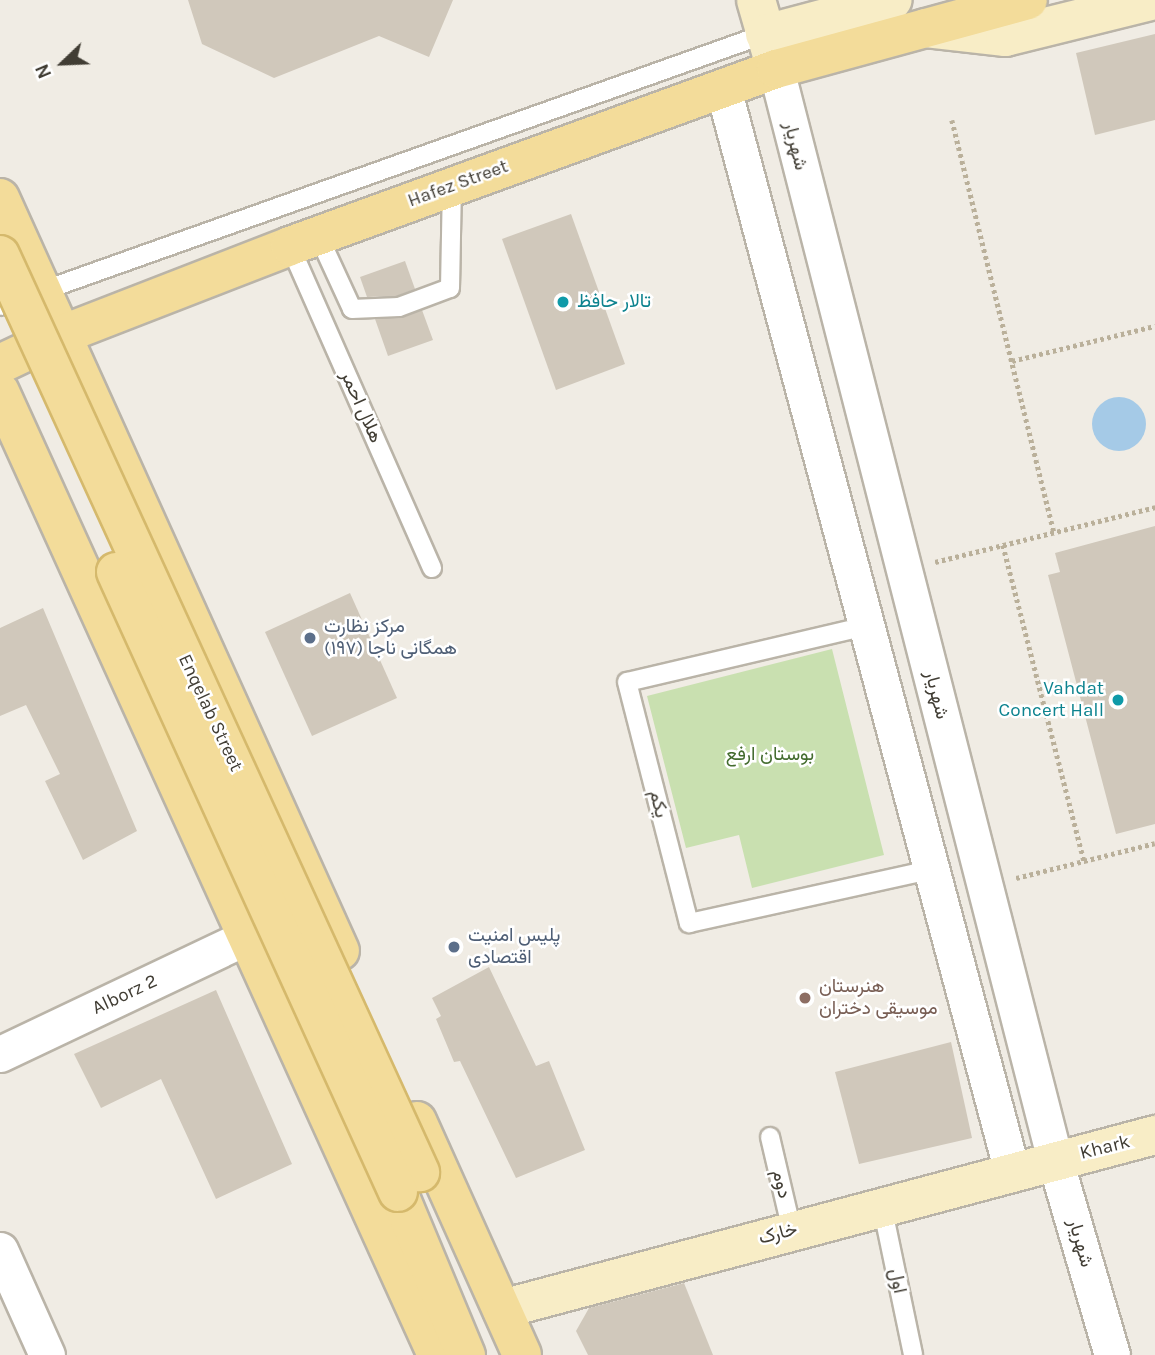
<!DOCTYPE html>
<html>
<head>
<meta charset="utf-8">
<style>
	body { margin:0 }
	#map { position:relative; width:1155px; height:1355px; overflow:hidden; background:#f0ece4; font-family:Karla,Vazirmatn,sans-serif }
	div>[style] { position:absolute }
	.green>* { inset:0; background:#c9e0b0 }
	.water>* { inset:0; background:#a5cae7 }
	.round { border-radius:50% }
	.building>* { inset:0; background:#d0c8bb }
	.path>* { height:4.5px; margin-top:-2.25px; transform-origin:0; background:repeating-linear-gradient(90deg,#bab09a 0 3.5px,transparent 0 7px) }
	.roads { filter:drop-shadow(2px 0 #bab4a8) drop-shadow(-2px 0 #bab4a8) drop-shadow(0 2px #bab4a8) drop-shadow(0 -2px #bab4a8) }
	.lane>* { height:18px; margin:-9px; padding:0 9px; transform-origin:9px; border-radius:9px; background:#fff }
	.street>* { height:35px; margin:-17.5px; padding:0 17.5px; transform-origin:17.5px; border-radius:17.5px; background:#fff }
	.secondary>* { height:38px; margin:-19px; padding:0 19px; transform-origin:19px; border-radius:19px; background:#f8edc6 }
	.primary>* { height:38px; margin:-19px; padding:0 19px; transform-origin:19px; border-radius:19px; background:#f3dc9a }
	.bridges { filter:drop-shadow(2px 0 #d5b96c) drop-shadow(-2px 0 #d5b96c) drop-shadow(0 2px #d5b96c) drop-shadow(0 -2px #d5b96c) }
	.primary-bridge>* { height:38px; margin:-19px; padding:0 19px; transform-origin:19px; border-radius:19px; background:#f3dc9a }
	.dots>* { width:19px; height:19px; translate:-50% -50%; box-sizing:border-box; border:4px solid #fff; border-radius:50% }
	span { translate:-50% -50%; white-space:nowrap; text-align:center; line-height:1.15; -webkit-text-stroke:5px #fff; paint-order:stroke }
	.street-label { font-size:19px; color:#413d34 }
	.culture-label { font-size:19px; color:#0d838f }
	.left { translate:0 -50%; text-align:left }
	.right { translate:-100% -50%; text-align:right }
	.service-label { font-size:19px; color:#4e5e75 }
	.park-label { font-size:19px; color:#446c2f }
	.education-label { font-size:19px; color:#785e54 }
	.north { position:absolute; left:28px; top:28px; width:70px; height:70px; -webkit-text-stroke:5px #fff; paint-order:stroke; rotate:247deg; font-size:19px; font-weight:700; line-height:28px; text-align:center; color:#413d34 }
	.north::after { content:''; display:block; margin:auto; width:24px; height:32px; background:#413d34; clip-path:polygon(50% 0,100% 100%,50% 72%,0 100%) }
</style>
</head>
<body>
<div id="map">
	<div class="green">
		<i style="clip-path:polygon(832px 649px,884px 855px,752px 888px,739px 835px,686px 848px,647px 696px)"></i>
	</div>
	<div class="water">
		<i class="round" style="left:1092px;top:397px;width:54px;height:54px"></i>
	</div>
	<div class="building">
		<i style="clip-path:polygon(188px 0,453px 0,429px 57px,379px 36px,274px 78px,202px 44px)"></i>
		<i style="clip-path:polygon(1155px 34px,1155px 120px,1095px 135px,1076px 53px)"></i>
		<i style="clip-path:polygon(571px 214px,625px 364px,556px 390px,502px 239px)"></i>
		<i style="clip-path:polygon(405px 261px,415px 289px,397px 296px,367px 297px,360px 277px)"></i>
		<i style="clip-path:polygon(422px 310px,433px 340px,388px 356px,375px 319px,400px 318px)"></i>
		<i style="clip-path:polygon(1155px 526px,1155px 824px,1116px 834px,1048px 575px,1060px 572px,1055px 553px)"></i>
		<i style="clip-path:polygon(350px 593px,397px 698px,312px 736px,265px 632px)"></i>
		<i style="clip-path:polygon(43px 608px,137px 831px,83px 860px,45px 781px,60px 774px,26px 705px,0 716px,0 628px)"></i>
		<i style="clip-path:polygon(489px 967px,536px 1066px,549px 1061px,585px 1150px,516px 1178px,460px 1061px,454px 1062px,436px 1019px,441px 1016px,432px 998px)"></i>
		<i style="clip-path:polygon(216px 990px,292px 1164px,216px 1199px,161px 1079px,101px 1108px,74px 1054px)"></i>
		<i style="clip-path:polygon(951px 1042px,972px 1138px,859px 1164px,835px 1072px)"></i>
		<i style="clip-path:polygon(684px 1283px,713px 1355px,588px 1355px,576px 1331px,589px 1308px)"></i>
	</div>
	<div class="path">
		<i style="left:952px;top:120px;width:425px;rotate:76.1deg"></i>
		<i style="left:1012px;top:361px;width:147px;rotate:-13.8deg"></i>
		<i style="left:1003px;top:545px;width:326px;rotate:75.6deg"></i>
		<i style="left:935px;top:562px;width:227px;rotate:-14deg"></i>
		<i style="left:1016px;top:878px;width:143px;rotate:-14.1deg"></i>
	</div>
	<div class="roads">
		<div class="lane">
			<i style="left:318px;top:235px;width:81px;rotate:65.3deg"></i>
			<i style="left:352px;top:309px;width:47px;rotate:-2.4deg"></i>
			<i style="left:399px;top:307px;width:54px;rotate:-20.4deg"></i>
			<i style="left:450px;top:288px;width:101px;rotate:-88.9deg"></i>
			<i style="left:290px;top:246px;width:352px;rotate:66.2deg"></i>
			<i style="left:0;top:306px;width:812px;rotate:-19.57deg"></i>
			<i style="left:866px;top:626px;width:245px;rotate:166.8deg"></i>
			<i style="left:627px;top:682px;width:249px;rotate:75.6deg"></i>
			<i style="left:689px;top:923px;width:248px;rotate:-12.4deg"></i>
			<i style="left:770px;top:1137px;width:97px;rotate:76.8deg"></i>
			<i style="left:882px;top:1206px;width:152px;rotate:78.2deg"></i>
		</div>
		<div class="street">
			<i style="left:776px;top:69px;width:1126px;rotate:75.66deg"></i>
			<i style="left:1055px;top:1160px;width:203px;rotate:73.7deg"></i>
			<i style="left:723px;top:88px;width:1122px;rotate:75.07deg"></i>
			<i style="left:0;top:1054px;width:276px;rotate:-25.4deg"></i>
			<i style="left:0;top:1250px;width:115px;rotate:65.9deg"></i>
		</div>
		<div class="secondary">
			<i style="left:756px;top:0;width:61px;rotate:73.9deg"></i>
			<i style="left:926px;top:28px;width:80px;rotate:6.5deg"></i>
			<i style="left:1005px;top:37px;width:154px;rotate:-13.9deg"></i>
			<i style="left:765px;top:34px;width:132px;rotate:-14.9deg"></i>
			<i style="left:502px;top:1309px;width:676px;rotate:-14.92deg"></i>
		</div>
		<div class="primary">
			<i style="left:0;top:198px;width:826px;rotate:65.7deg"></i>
			<i style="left:0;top:364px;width:68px;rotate:-25.4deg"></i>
			<i style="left:61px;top:335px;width:246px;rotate:-21.2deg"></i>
			<i style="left:290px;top:246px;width:517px;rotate:-20.01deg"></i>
			<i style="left:776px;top:69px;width:261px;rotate:-15.3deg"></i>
			<i style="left:0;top:392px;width:1058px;rotate:65.59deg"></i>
			<i style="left:417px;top:1121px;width:256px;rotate:65.8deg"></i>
			<i style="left:398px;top:1192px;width:177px;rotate:67.4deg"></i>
		</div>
	</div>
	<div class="bridges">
		<div class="primary-bridge">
			<i style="left:0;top:255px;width:1009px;rotate:65.39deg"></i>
			<i style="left:116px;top:572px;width:681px;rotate:65.54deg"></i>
		</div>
	</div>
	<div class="dots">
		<i style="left:563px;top:302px;background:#0f9aa8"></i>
		<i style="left:310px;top:638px;background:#5c6f8a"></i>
		<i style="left:1118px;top:700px;background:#0f9aa8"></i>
		<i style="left:454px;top:947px;background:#5c6f8a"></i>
		<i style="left:805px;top:998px;background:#8d6e63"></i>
	</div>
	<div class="street-label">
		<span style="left:795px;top:146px;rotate:76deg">شهریار</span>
		<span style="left:458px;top:184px;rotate:-20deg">Hafez Street</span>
		<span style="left:361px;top:407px;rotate:66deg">هلال احمر</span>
		<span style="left:936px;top:695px;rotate:76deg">شهریار</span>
		<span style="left:210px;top:713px;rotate:65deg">Enqelab Street</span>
		<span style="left:658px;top:804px;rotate:76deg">یکم</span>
		<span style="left:125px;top:995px;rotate:-25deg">Alborz 2</span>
		<span style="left:1105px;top:1148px;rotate:-14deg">Khark</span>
		<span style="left:781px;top:1184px;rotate:76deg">دوم</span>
		<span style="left:778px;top:1234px;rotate:-15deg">خارک</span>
		<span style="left:1080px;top:1243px;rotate:74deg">شهریار</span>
		<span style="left:897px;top:1281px;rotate:78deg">اول</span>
	</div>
	<div class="culture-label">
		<span class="left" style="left:577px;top:302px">تالار حافظ</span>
		<span class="right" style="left:1104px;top:700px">Vahdat<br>Concert Hall</span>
	</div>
	<div class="service-label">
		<span class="left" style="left:324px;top:638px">مرکز نظارت<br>همگانی ناجا (۱۹۷)</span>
		<span class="left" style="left:468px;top:947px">پلیس امنیت<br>اقتصادی</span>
	</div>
	<div class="park-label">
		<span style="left:770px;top:755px">بوستان ارفع</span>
	</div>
	<div class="education-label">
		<span class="left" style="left:819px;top:998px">هنرستان<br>موسیقی دختران</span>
	</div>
	<div class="north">N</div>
</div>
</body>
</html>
